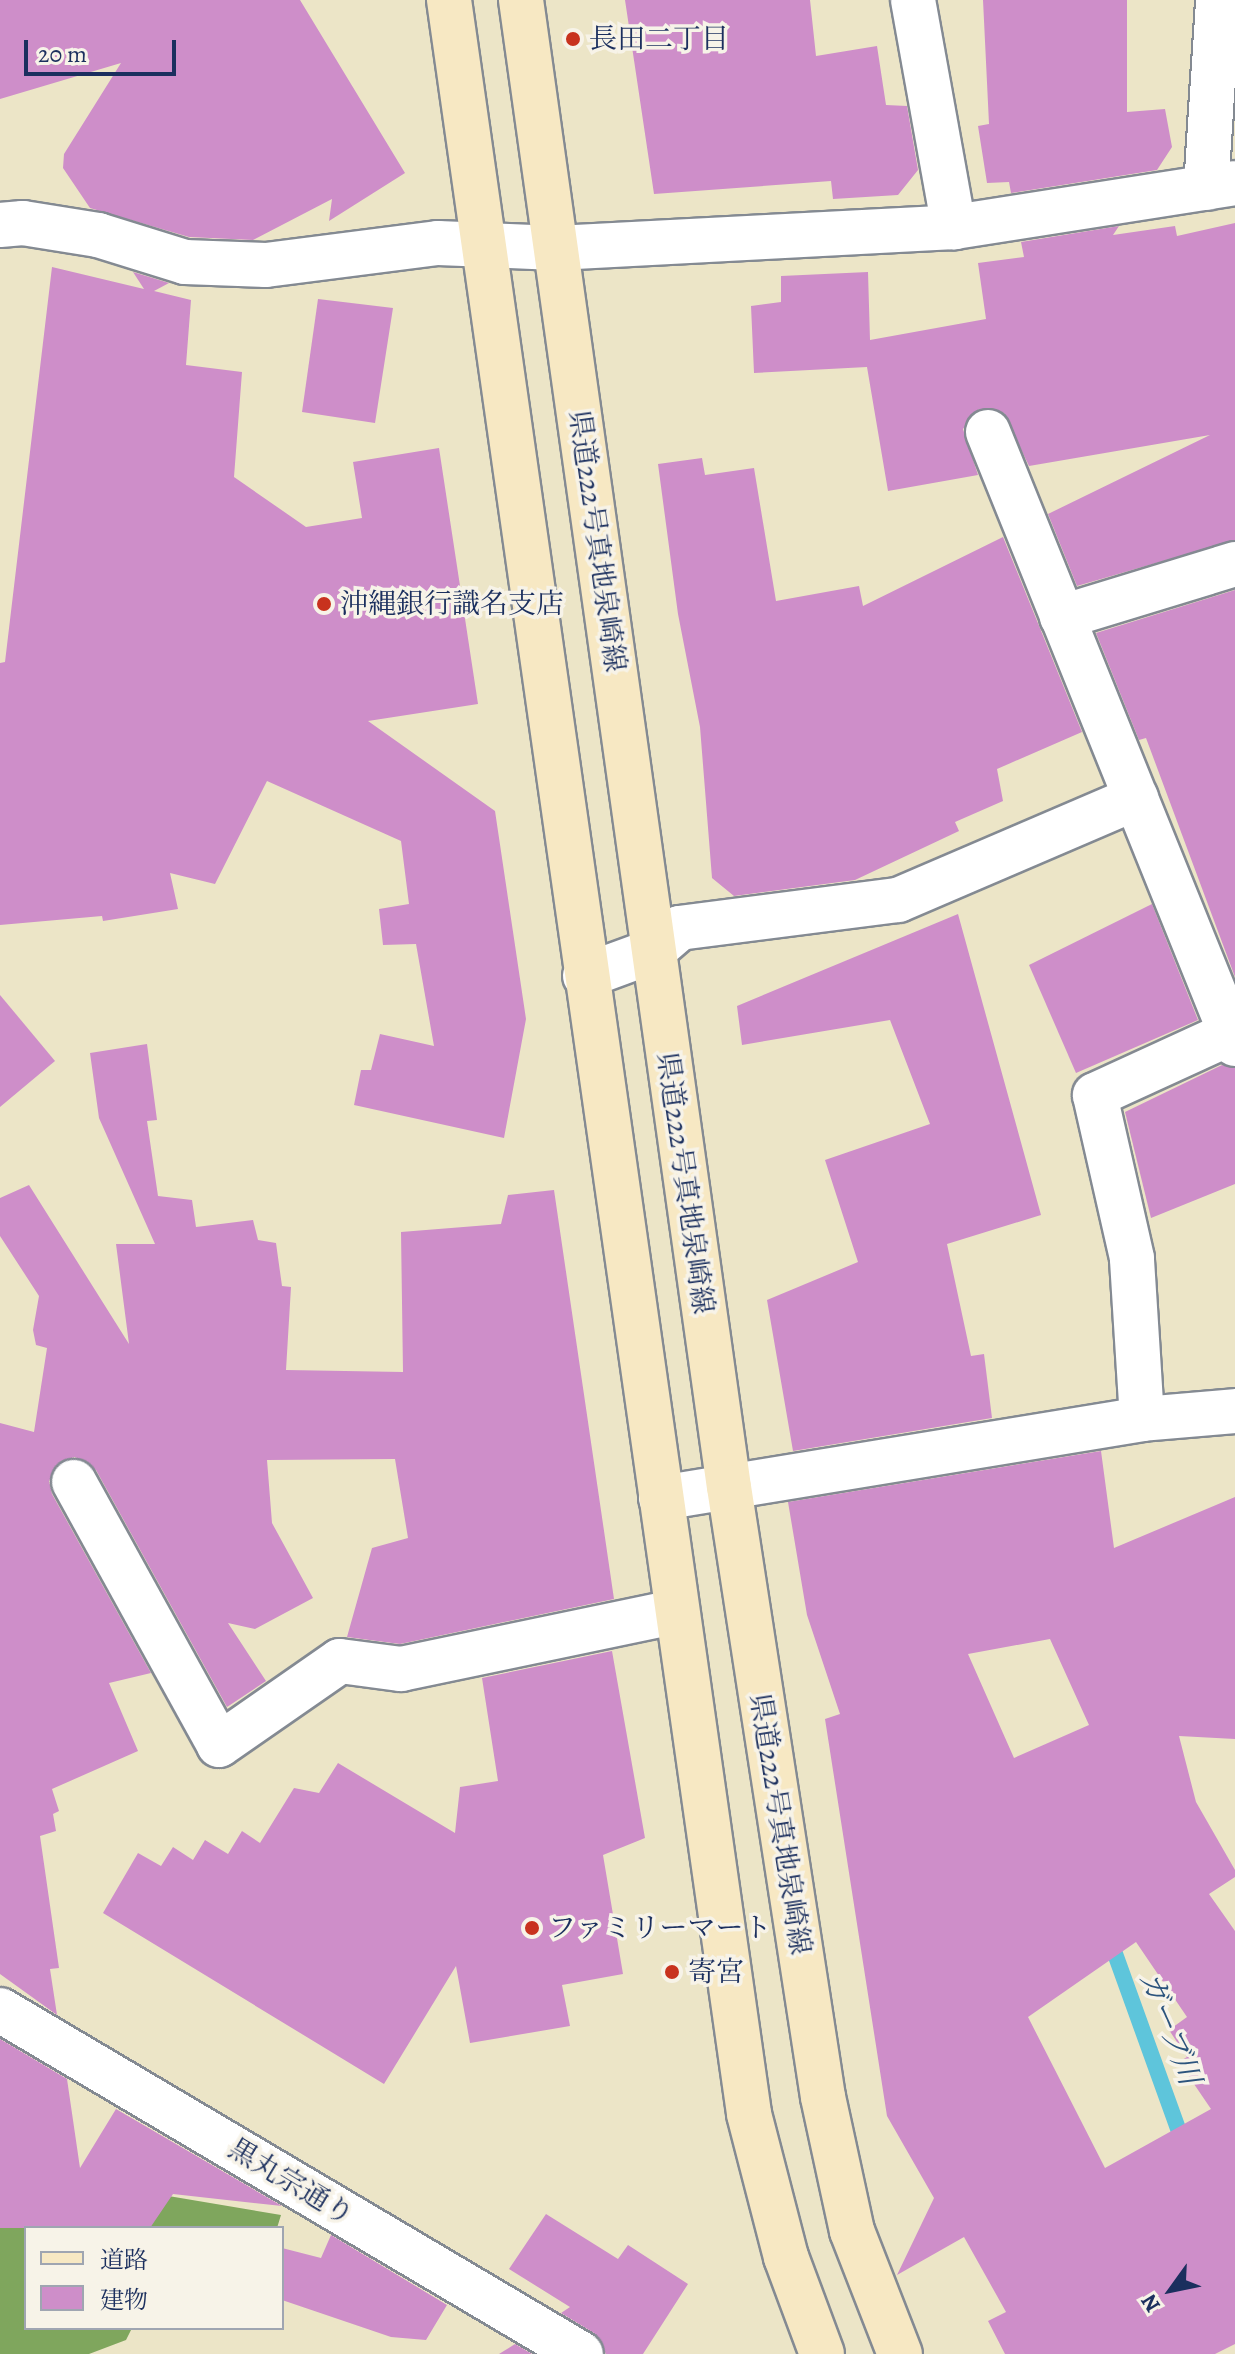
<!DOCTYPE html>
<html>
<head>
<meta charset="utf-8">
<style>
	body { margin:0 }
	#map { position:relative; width:1235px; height:2354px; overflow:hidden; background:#ece5c7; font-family:Alegreya,"Noto Serif JP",serif }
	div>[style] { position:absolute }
	.forest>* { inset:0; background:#7fa65d }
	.stream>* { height:16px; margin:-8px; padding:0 8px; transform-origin:8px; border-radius:8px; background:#5ec5db }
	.building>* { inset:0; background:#ce8ec9 }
	.roads { filter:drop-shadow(2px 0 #848a92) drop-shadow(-2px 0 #848a92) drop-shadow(0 2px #848a92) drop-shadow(0 -2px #848a92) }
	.minor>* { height:44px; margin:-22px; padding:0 22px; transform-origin:22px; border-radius:22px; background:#fff }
	.tertiary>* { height:44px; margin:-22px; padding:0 22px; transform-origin:22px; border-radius:22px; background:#fff }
	.secondary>* { height:44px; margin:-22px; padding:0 22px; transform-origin:22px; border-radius:22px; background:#f7e8c3 }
	.dots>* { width:22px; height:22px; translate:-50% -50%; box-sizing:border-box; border:4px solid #f7f3e8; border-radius:50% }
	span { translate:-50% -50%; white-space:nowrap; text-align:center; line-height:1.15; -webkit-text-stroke:7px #f7f3e8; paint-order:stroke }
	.poi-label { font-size:28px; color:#1b2f5e }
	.left { translate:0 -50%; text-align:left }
	.street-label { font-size:28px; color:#1b2f5e }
	.water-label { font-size:30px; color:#2c547d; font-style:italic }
	.legend { position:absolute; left:24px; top:2226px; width:260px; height:104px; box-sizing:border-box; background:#f7f3e8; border:2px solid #9fa5b1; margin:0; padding:10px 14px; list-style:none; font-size:24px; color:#1b2f5e }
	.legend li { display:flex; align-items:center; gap:16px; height:40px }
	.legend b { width:40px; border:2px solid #9fa5b1 }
	.north { position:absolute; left:1131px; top:2250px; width:80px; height:80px; -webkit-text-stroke:6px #f7f3e8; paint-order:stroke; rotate:237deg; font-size:22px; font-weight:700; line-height:32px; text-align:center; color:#1b2f5e }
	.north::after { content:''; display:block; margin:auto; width:28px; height:36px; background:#1b2f5e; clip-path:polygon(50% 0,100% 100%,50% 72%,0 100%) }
	.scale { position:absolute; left:24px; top:40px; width:152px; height:36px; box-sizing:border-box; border:4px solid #1b2f5e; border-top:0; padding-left:10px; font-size:24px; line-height:28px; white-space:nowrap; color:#1b2f5e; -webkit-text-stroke:6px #f7f3e8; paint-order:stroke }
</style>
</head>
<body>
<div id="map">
	<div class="forest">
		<i style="clip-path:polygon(115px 2187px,281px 2215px,277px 2228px,26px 2228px,26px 2328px,132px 2328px,126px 2340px,89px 2354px,0 2354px,0 2213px)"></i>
	</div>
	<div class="stream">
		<i style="left:1109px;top:1937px;width:224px;rotate:70.2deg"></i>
	</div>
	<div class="building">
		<i style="clip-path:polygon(0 0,300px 0,405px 173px,329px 221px,332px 199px,253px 240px,189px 237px,90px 208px,63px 168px,64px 154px,121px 63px,0 99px)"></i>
		<i style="clip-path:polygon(625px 0,810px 0,816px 56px,877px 46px,886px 105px,907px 106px,918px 170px,898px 195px,833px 199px,831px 181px,654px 194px)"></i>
		<i style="clip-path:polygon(983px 0,1127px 0,1127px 112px,1165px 109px,1172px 147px,1157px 170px,1011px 193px,1009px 182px,987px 183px,978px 126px,989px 124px)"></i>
		<i style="clip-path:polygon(1235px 223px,1235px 540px,1077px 586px,1048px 514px,1210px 435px,1029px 466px,1004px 413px,979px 409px,963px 429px,978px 475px,888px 491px,867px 367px,754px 373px,751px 306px,781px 302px,781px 276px,868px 272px,870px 340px,986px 319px,978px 263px,1024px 257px,1021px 242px,1119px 226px,1113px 235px,1175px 226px,1177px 236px)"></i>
		<i style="clip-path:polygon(52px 267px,144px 289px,133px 272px,169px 283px,154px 291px,191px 300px,186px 365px,242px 372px,234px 477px,306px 527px,362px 518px,353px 462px,439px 448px,478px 704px,368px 721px,495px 811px,526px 1019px,504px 1138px,354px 1105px,361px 1070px,371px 1070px,380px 1034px,434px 1046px,416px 944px,383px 945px,379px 909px,409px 904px,401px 841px,267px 781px,215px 884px,170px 873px,178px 909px,103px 921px,102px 916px,0 925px,0 663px,5px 662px)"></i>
		<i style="clip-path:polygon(318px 299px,393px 308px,375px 423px,302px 412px)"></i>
		<i style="clip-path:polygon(702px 458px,705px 475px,754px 468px,776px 601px,859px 586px,863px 606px,1003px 537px,1082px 732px,997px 769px,1003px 801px,955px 822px,959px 831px,855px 880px,734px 896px,712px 878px,700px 727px,678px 614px,658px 464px)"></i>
		<i style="clip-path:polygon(1235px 590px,1235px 977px,1146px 738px,1139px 740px,1096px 633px)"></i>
		<i style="clip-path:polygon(1152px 904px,1198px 1020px,1076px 1073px,1029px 965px)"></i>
		<i style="clip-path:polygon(958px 914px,1041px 1215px,947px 1244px,971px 1356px,984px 1354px,992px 1418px,793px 1451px,767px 1300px,858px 1262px,825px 1160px,930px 1124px,890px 1020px,742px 1045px,737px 1006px)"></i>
		<i style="clip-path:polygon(0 995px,55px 1061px,0 1107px)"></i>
		<i style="clip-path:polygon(147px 1044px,157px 1120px,147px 1121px,158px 1196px,192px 1200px,196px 1227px,253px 1220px,258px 1240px,276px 1243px,282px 1286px,291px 1287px,286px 1370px,403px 1372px,401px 1232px,501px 1224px,508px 1195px,554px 1190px,614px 1599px,400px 1644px,347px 1637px,372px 1548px,408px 1538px,395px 1459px,267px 1460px,272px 1523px,313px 1598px,255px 1629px,228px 1623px,266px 1681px,227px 1707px,96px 1470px,75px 1457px,61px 1461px,49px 1481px,52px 1494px,151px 1673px,109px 1683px,138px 1751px,52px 1789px,59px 1811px,53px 1814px,56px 1831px,40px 1836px,59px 1968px,50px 1969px,57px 2015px,0 1974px,0 1423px,34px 1432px,47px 1348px,36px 1345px,33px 1330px,39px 1296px,0 1236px,0 1198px,29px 1185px,129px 1344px,116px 1244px,155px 1244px,99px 1118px,90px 1053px)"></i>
		<i style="clip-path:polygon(1222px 1065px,1235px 1068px,1235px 1184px,1151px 1218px,1125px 1112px)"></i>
		<i style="clip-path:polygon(evenodd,1101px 1451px,1114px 1548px,1235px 1497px,1235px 1739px,1179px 1736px,1196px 1802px,1235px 1870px,1235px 1877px,1209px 1894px,1235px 1931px,1235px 2344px,1215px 2354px,1005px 2354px,988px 2321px,1006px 2312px,964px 2237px,897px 2275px,934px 2198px,887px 2116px,825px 1719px,840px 1714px,807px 1615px,788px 1502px,1101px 1451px,1050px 1639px,1089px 1725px,1014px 1758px,968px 1654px,1050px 1639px,1101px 1451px,1136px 1942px,1187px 2017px,1169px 2030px,1187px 2057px,1179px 2062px,1211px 2109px,1105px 2168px,1028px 2017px,1136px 1942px)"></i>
		<i style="clip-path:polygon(612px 1651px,645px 1838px,603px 1855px,623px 1974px,562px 1985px,570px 2026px,470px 2043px,456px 1966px,384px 2084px,103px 1913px,138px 1853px,161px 1866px,173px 1847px,193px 1860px,205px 1840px,228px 1854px,242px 1831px,260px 1843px,294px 1788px,319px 1793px,338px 1763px,455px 1833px,460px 1787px,498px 1781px,482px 1678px)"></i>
		<i style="clip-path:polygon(0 2039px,67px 2079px,80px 2168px,116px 2109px,282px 2206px,173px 2194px,150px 2228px,0 2228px)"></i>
		<i style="clip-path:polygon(546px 2214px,618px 2259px,628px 2245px,688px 2284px,643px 2354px,606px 2354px,594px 2333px,561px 2313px,570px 2307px,509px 2269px)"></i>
		<i style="clip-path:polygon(331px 2235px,447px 2305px,426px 2340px,391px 2337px,282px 2300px,282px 2248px,321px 2258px)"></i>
		<i style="clip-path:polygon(515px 2344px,532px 2354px,499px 2354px)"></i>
	</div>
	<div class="roads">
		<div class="minor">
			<i style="left:913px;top:0;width:231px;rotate:79.8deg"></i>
			<i style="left:1206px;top:188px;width:188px;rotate:-86.3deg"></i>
			<i style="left:0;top:225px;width:23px;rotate:-5deg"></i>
			<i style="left:23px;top:223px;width:76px;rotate:9.1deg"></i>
			<i style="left:98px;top:235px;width:91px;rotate:17.2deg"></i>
			<i style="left:185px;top:262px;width:81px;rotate:2.1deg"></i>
			<i style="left:266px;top:265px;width:173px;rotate:-7.3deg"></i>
			<i style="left:438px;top:243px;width:118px;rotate:2.4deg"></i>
			<i style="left:556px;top:248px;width:399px;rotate:-3deg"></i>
			<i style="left:954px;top:227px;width:284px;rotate:-8.9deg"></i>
			<i style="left:988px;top:432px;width:660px;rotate:68.02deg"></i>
			<i style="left:1062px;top:617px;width:181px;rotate:-17deg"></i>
			<i style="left:585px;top:976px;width:72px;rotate:-20.2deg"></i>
			<i style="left:653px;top:951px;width:35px;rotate:-41deg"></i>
			<i style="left:679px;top:928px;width:221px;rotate:-7.3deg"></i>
			<i style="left:898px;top:900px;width:259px;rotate:-23.2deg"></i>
			<i style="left:1142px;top:1419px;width:161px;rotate:-93.6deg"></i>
			<i style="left:1132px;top:1258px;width:167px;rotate:-102.8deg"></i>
			<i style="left:1095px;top:1095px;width:154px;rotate:-24.6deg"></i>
			<i style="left:74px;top:1482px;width:300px;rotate:61.1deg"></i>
			<i style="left:219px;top:1745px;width:147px;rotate:-34.8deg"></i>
			<i style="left:340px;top:1661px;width:62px;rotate:7.5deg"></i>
			<i style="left:401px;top:1669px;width:279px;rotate:-11.8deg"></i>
			<i style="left:661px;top:1498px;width:487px;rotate:-9.3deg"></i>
			<i style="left:1142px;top:1419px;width:93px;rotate:-4.9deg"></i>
		</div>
		<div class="tertiary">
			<i style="left:0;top:2010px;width:675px;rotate:30.63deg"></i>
		</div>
		<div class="secondary">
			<i style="left:449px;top:0;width:2135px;rotate:81.92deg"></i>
			<i style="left:749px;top:2114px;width:148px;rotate:75.5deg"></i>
			<i style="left:786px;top:2257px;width:103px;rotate:69.6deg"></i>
			<i style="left:521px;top:0;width:1501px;rotate:82.04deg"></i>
			<i style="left:729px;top:1487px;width:617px;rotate:81.24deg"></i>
			<i style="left:823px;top:2097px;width:137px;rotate:77.8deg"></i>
			<i style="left:852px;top:2231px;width:132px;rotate:68.7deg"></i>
		</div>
	</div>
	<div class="dots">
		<i style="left:573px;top:39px;background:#c8321e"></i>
		<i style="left:324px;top:604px;background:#c8321e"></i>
		<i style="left:532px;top:1928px;background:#c8321e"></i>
		<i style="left:672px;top:1972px;background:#c8321e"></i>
	</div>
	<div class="poi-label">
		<span class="left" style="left:589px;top:39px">長田二丁目</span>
		<span class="left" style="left:340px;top:604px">沖縄銀行識名支店</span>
		<span class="left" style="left:548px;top:1928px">ファミリーマート</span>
		<span class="left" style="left:688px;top:1972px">寄宮</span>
	</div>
	<div class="street-label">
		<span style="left:597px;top:541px;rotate:82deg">県道222号真地泉崎線</span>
		<span style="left:685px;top:1183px;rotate:82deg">県道222号真地泉崎線</span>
		<span style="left:780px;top:1824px;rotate:81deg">県道222号真地泉崎線</span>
		<span style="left:291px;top:2182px;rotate:31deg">黒丸宗通り</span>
	</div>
	<div class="water-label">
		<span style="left:1170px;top:2028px;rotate:69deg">ガーブ川</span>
	</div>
	<ul class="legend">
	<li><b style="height:10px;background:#f7e8c3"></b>道路</li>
	<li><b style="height:22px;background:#ce8ec9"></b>建物</li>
	</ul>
	<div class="north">N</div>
	<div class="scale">20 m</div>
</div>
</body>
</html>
